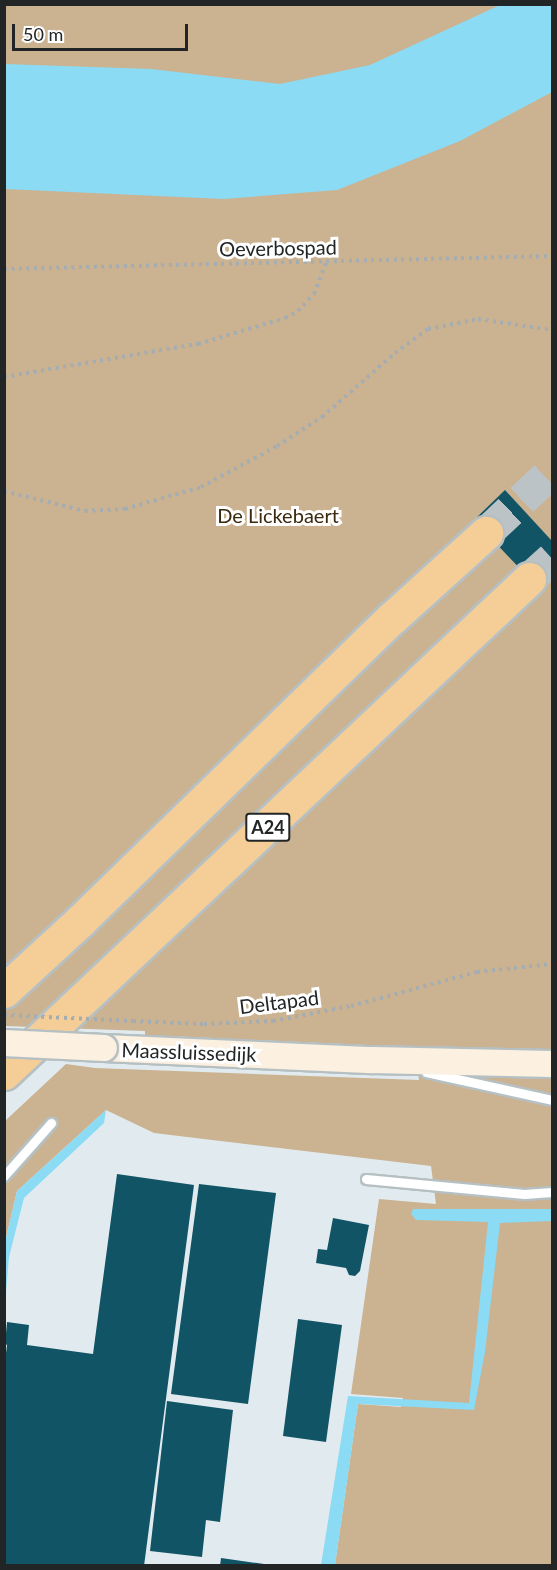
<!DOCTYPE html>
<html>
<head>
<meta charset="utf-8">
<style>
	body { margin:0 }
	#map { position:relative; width:557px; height:1570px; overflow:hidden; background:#e1ebef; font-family:Lato,sans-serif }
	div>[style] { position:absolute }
	.green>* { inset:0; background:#cbb290 }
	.water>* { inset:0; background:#8bdbf5 }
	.building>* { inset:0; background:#115465 }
	.highway-tunnel>* { height:33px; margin-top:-16.5px; transform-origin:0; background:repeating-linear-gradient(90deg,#bbc3c7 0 33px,transparent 0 49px) }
	.path>* { height:4px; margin-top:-2px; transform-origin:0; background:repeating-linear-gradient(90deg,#a5adb0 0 3px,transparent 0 7.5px) }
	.roads { filter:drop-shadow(2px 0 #b6c0c3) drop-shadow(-2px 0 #b6c0c3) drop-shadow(0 2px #b6c0c3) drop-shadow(0 -2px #b6c0c3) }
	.lane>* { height:9px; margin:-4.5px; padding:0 4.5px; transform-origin:4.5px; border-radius:4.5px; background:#fff }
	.secondary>* { height:26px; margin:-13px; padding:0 13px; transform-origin:13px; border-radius:13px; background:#fcf0e0 }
	.highway>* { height:33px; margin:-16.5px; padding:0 16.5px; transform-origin:16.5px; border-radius:16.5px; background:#f5cd97 }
	.path-bridge>* { height:4px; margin-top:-2px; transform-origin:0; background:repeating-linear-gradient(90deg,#a5adb0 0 3px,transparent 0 7.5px) }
	.bridges { filter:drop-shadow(2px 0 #b6c0c3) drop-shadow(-2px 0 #b6c0c3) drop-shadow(0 2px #b6c0c3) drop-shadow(0 -2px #b6c0c3) }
	.secondary-bridge>* { height:26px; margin:-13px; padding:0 13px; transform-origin:13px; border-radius:13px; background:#fcf0e0 }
	span { translate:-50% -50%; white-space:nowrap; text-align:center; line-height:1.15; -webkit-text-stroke:6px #fff; paint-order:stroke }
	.shield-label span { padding:2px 4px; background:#fff; border:2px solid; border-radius:4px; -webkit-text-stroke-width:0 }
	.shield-label { font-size:18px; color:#212526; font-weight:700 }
	.street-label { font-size:20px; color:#212526 }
	.park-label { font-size:20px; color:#3a290f }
	.frame { position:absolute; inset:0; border:6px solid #212526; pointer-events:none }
	.scale { position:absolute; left:12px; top:24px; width:176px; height:27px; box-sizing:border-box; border:3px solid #212526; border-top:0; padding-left:8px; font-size:18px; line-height:21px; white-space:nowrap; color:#212526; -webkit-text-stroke:4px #fff; paint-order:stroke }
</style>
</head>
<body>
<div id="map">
	<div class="green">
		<i style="clip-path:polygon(4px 5px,552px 5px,552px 1565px,335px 1565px,358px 1404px,401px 1407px,403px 1398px,351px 1394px,379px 1199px,436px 1204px,431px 1166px,154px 1133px,106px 1110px,17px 1191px,5px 1242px,5px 1121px,66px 1064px,95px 1068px,419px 1080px,415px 1047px,145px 1036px,145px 1031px,5px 1026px)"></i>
	</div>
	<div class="water">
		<i style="clip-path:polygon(500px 5px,552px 5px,552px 92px,460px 141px,337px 190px,223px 199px,5px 189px,5px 64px,151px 69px,280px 84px,370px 65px)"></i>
		<i style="clip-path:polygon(106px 1110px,104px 1123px,24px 1198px,9px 1257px,5px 1303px,5px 1242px,17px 1191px)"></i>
		<i style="clip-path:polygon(413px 1209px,552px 1209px,552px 1221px,500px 1223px,485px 1352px,474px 1410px,358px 1404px,335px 1565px,321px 1565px,348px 1396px,469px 1403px,488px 1222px,416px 1220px,411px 1214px)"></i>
	</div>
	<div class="building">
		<i style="clip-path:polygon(505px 490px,552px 541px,552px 580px,541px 591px,474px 520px)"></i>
		<i style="clip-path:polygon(117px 1174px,194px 1185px,144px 1566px,4px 1566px,4px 1369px,7px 1345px,5px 1344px,7px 1322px,29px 1325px,27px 1345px,93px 1354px)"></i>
		<i style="clip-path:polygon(199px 1184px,276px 1193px,248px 1404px,171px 1394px)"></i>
		<i style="clip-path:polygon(333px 1218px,369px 1225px,360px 1271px,355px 1276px,349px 1275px,346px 1268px,316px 1263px,318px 1249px,327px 1250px)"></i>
		<i style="clip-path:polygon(298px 1319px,342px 1325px,326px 1442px,283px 1436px)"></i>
		<i style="clip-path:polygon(167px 1401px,233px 1410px,220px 1522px,206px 1520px,202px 1557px,150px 1551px)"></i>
		<i style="clip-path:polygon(221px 1558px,264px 1564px,264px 1566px,220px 1566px)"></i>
	</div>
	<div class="highway-tunnel">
		<i style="left:486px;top:533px;width:91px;rotate:-43.2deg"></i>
		<i style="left:529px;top:579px;width:31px;rotate:-42deg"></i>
	</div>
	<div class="path">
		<i style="left:4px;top:269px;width:548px;rotate:-1.36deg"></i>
		<i style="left:4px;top:377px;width:197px;rotate:-9.7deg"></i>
		<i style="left:198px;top:344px;width:91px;rotate:-16.6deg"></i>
		<i style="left:285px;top:318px;width:15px;rotate:-28deg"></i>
		<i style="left:298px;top:311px;width:23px;rotate:-47deg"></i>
		<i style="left:314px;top:294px;width:34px;rotate:-69deg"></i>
		<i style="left:4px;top:491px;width:83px;rotate:13.9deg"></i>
		<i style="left:85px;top:511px;width:40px;rotate:-2.9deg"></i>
		<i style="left:125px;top:509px;width:79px;rotate:-16.1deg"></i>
		<i style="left:201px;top:487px;width:86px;rotate:-28.3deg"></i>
		<i style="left:277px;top:446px;width:54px;rotate:-32.8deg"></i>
		<i style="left:322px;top:417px;width:97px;rotate:-41.2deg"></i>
		<i style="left:395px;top:353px;width:41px;rotate:-36deg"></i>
		<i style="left:428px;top:329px;width:51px;rotate:-11.3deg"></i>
		<i style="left:478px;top:319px;width:75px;rotate:8.5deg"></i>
		<i style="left:133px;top:1021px;width:71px;rotate:2.4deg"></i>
		<i style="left:204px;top:1024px;width:69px;rotate:-2.5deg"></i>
		<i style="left:273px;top:1021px;width:79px;rotate:-10.9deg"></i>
		<i style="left:351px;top:1006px;width:131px;rotate:-15.1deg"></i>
		<i style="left:477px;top:972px;width:75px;rotate:-6.1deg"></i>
	</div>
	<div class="roads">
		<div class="lane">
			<i style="left:426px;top:1072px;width:129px;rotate:12.5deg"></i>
			<i style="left:4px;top:1176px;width:71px;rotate:-48.4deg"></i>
			<i style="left:366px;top:1179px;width:159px;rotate:5.4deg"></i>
			<i style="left:524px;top:1194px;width:28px;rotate:-4deg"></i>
		</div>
		<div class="secondary">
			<i style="left:104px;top:1048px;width:269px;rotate:2.6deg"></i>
			<i style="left:373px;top:1060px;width:179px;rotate:1.3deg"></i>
		</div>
		<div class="highway">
			<i style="left:4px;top:991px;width:103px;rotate:-42.6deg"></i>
			<i style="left:80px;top:921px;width:435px;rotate:-44.2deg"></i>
			<i style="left:392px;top:618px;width:127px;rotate:-42.1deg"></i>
			<i style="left:4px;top:1073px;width:721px;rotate:-43.26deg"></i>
		</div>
	</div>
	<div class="path-bridge">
		<i style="left:4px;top:1015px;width:129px;rotate:2.7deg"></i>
	</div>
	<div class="bridges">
		<div class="secondary-bridge">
			<i style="left:4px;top:1043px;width:100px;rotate:2.9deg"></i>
		</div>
	</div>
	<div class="shield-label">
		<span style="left:268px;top:827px">A24</span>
	</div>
	<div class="street-label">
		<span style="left:278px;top:248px;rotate:-1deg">Oeverbospad</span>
		<span style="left:279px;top:1002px;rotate:-7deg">Deltapad</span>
		<span style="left:189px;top:1052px;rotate:2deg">Maassluissedijk</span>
	</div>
	<div class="park-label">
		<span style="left:278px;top:515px">De Lickebaert</span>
	</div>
	<div class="frame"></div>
	<div class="scale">50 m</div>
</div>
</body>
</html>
